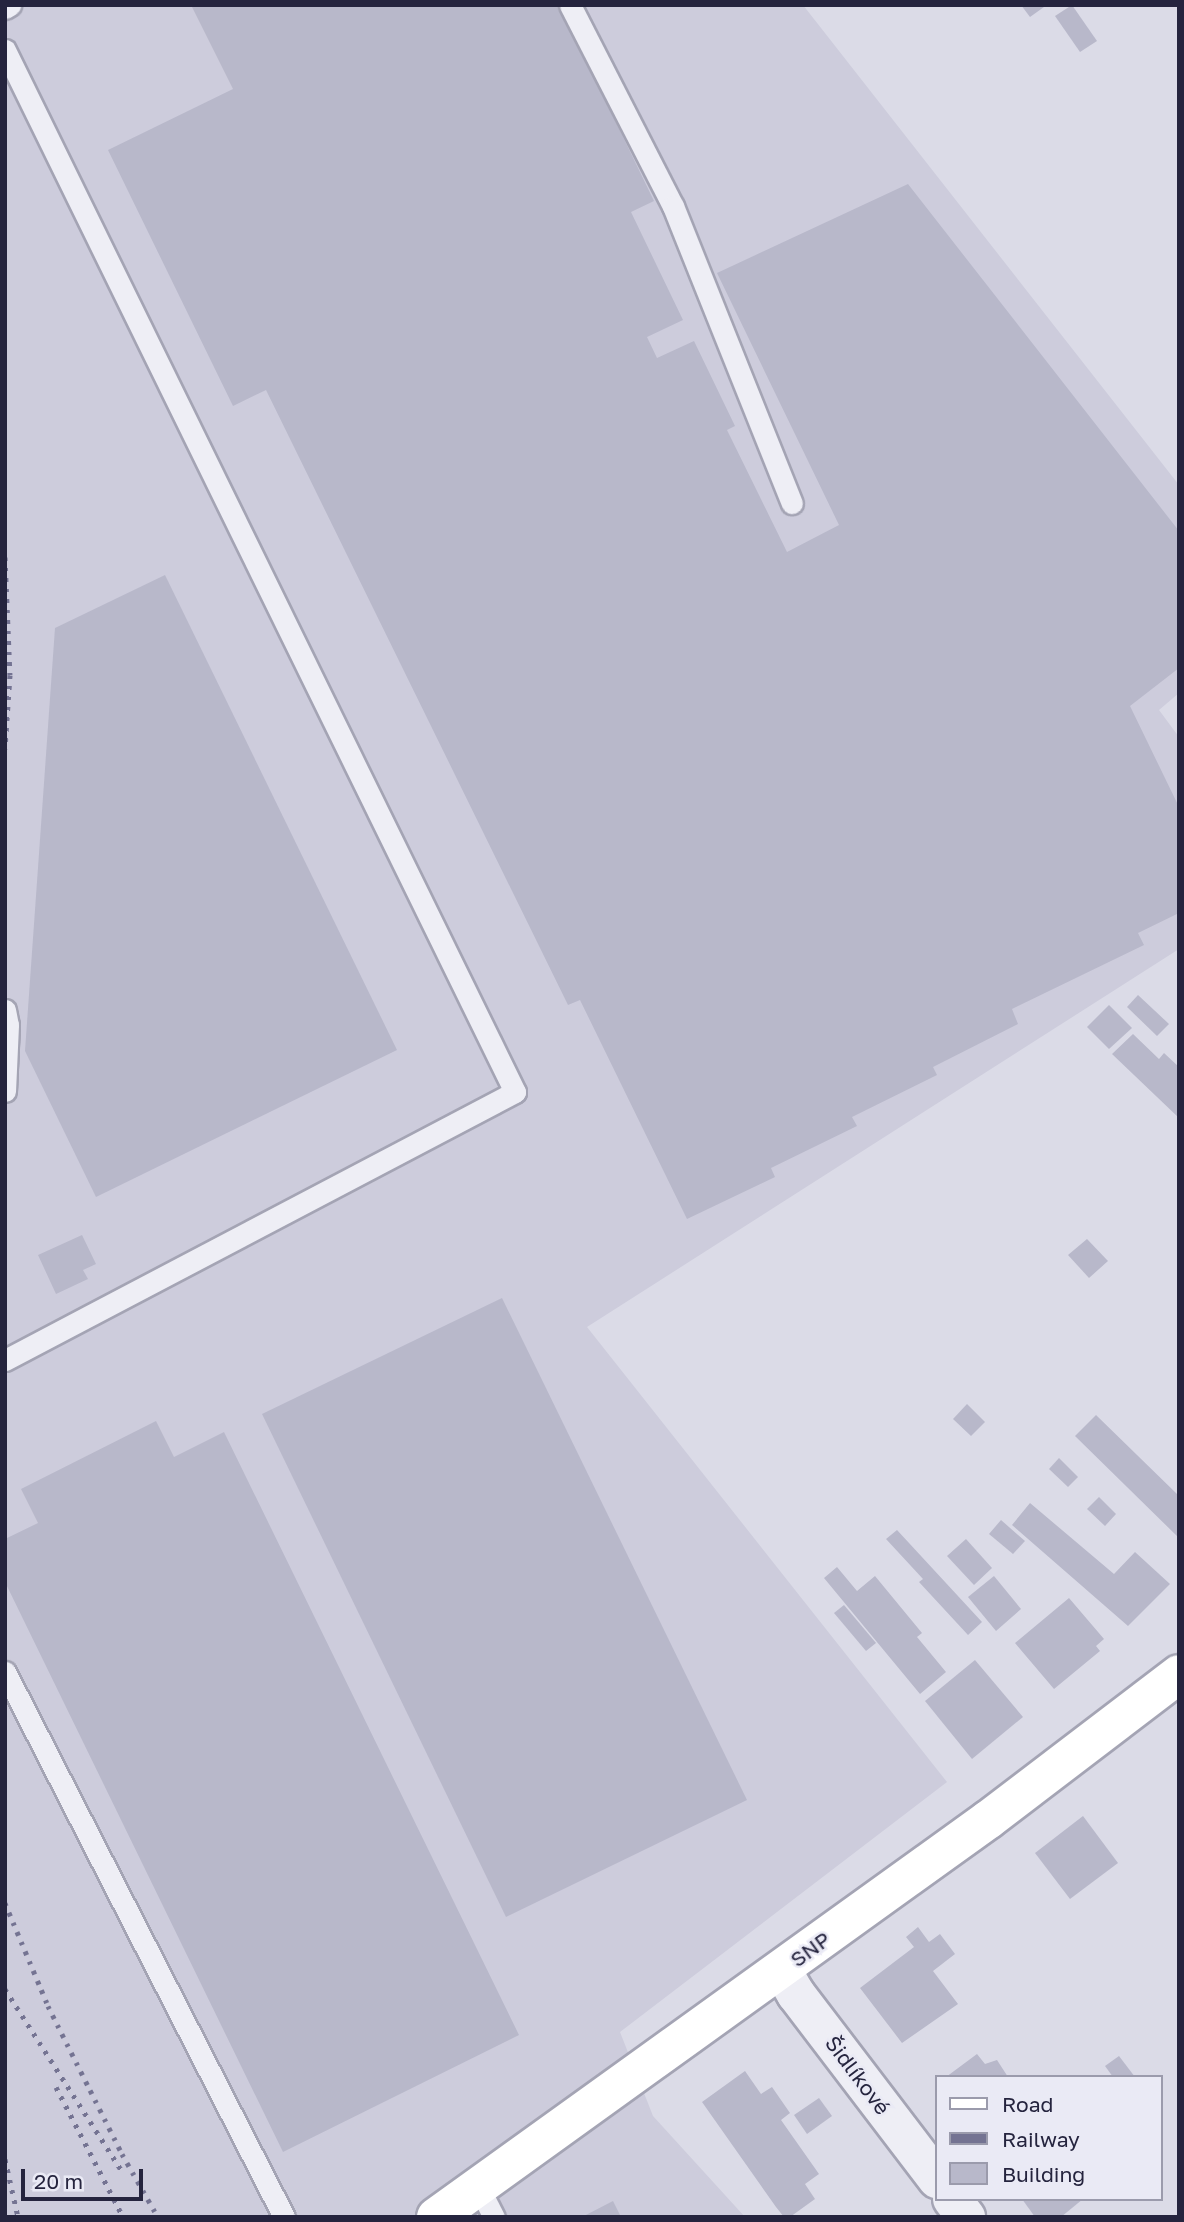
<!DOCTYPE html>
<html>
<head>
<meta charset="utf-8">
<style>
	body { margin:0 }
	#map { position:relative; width:1184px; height:2222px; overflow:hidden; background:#dbdbe7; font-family:"Golos Text",sans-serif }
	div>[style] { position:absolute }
	.built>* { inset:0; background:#cdccdc }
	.building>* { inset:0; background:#b8b8ca }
	.roads { filter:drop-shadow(2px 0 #a4a4b4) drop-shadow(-2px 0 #a4a4b4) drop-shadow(0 2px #a4a4b4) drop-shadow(0 -2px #a4a4b4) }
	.lane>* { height:21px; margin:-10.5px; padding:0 10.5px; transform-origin:10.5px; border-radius:10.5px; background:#eeeef5 }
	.street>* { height:38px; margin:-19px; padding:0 19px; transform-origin:19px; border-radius:19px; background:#eeeef5 }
	.secondary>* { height:38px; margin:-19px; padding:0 19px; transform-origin:19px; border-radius:19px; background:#fff }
	.rail>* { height:5px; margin-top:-2.5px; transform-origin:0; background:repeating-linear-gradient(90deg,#747392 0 3.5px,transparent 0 10.5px) }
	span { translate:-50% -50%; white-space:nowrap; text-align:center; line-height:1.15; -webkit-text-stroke:5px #eaeaf5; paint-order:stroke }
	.street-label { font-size:21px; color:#25243e }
	.frame { position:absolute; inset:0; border:7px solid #25243e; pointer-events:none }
	.legend { position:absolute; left:935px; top:2075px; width:228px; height:126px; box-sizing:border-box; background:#eaeaf5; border:2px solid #9b9bac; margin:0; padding:9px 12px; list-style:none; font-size:21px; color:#25243e }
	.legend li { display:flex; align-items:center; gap:14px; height:35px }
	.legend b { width:35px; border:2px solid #9b9bac }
	.scale { position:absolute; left:21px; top:2169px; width:122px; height:32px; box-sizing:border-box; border:4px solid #25243e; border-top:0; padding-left:9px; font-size:21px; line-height:24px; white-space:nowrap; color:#25243e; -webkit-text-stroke:5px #eaeaf5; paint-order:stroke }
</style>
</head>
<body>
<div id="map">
	<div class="built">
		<i style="clip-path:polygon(5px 5px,803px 5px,1179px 485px,1179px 693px,1159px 710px,1179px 737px,1179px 949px,587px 1327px,947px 1782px,620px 2032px,653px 2116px,745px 2217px,5px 2217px)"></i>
	</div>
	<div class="building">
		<i style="clip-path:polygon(191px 5px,559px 5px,654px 201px,631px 212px,683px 320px,647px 337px,657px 358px,694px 341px,735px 426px,727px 430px,787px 552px,839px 525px,717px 273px,908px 184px,1179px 531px,1179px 668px,1130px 706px,1179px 807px,1179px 913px,1138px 933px,1144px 945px,1012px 1009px,1018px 1024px,933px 1067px,937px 1075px,852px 1117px,857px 1126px,771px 1168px,775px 1177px,687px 1219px,580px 1000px,568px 1005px,266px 390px,233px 406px,108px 150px,233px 89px)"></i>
		<i style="clip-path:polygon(1021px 5px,1042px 5px,1044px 7px,1030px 17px)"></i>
		<i style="clip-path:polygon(1072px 5px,1097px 41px,1080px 52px,1055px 16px)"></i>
		<i style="clip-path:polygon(165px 575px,397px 1050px,96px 1197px,25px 1051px,55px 628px)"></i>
		<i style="clip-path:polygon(1138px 995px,1169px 1024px,1157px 1036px,1127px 1007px)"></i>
		<i style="clip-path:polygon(1109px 1005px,1132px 1028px,1109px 1049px,1087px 1027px)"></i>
		<i style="clip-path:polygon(1133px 1034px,1159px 1059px,1164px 1053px,1179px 1067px,1179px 1118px,1112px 1054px)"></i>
		<i style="clip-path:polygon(82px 1235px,96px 1264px,83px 1270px,88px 1279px,56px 1294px,38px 1255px)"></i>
		<i style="clip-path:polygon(1087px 1239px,1108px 1261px,1089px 1278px,1068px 1255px)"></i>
		<i style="clip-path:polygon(502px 1298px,747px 1800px,506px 1917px,262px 1414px)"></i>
		<i style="clip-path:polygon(967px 1404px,985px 1422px,971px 1436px,953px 1419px)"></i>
		<i style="clip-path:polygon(1096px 1415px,1177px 1494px,1179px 1492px,1179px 1538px,1075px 1436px)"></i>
		<i style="clip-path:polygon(156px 1421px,174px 1457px,224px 1432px,519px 2035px,283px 2152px,5px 1582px,5px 1539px,38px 1523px,21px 1489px)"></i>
		<i style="clip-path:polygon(1059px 1458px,1078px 1477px,1068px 1487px,1049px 1469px)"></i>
		<i style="clip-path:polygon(1099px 1497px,1116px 1514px,1105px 1526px,1087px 1509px)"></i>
		<i style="clip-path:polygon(1030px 1503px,1114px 1574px,1135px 1552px,1170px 1584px,1128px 1626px,1012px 1525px)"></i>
		<i style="clip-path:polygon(1001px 1520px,1025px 1541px,1013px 1554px,989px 1534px)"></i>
		<i style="clip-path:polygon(897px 1530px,982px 1622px,968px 1635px,919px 1582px,923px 1579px,886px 1539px)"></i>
		<i style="clip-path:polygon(966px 1539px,992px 1568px,974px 1585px,947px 1556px)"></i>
		<i style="clip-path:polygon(837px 1567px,857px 1591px,875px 1576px,922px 1633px,917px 1637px,946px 1672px,920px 1694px,824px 1578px)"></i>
		<i style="clip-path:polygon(994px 1576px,1021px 1609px,996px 1631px,968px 1597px)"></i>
		<i style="clip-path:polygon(1069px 1598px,1104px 1639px,1096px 1646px,1100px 1651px,1054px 1689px,1015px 1643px)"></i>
		<i style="clip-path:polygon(844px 1605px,876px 1643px,866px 1651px,834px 1613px)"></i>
		<i style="clip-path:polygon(975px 1660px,1023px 1717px,972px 1759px,925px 1701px)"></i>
		<i style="clip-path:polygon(1083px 1816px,1118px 1863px,1070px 1899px,1035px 1853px)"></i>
		<i style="clip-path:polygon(918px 1927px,929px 1942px,940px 1934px,955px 1954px,933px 1971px,958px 2004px,902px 2043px,860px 1988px,914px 1947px,906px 1937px)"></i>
		<i style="clip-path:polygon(977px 2054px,985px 2064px,997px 2060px,1008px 2077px,946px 2077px)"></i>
		<i style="clip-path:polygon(1119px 2056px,1135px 2077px,1113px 2077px,1105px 2066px)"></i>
		<i style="clip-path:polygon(745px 2071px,761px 2094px,772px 2087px,790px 2113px,781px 2120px,819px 2174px,805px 2184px,815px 2199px,790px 2217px,784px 2217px,776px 2207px,702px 2102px)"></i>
		<i style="clip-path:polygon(819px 2098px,832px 2116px,807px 2134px,794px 2115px)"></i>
		<i style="clip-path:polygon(1022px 2199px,1083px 2199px,1061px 2217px,1035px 2217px)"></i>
		<i style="clip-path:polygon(613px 2201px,621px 2217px,582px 2217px)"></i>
	</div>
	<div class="roads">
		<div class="lane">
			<i style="left:570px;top:5px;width:226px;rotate:62.9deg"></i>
			<i style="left:673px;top:206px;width:320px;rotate:68.2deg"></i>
			<i style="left:5px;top:8px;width:6px;rotate:-31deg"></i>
			<i style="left:5px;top:50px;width:1160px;rotate:63.92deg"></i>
			<i style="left:515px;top:1092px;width:576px;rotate:152.28deg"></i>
			<i style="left:5px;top:1010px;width:15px;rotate:79deg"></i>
			<i style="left:8px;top:1025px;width:66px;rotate:92.6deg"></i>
			<i style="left:5px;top:1672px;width:612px;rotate:62.89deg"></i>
			<i style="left:478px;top:2186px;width:35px;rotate:63deg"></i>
		</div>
		<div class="street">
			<i style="left:782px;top:1970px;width:28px;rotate:60deg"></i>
			<i style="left:796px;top:1994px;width:233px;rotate:52.7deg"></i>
			<i style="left:952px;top:2199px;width:23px;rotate:52deg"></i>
		</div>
		<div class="secondary">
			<i style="left:436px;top:2217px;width:681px;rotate:-35.74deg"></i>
			<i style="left:989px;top:1819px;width:239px;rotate:-37.3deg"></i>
		</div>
	</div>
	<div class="rail">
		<i style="left:5px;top:557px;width:118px;rotate:87.6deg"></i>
		<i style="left:10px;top:675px;width:74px;rotate:93.9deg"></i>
		<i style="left:5px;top:1903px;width:112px;rotate:67.3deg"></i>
		<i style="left:48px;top:2006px;width:165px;rotate:63.4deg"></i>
		<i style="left:122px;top:2154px;width:73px;rotate:60.3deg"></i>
		<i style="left:5px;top:1989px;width:215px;rotate:57.3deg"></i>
		<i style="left:56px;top:2087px;width:146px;rotate:62.7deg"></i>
		<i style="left:5px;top:2159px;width:59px;rotate:77.4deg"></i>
	</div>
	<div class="street-label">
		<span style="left:810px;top:1949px;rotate:-36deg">SNP</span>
		<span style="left:858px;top:2075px;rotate:53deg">Šidlíkové</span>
	</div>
	<div class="frame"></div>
	<ul class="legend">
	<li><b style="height:9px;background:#fff"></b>Road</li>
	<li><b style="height:9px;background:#747392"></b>Railway</li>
	<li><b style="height:19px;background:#b8b8ca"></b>Building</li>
	</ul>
	<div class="scale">20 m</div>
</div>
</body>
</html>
